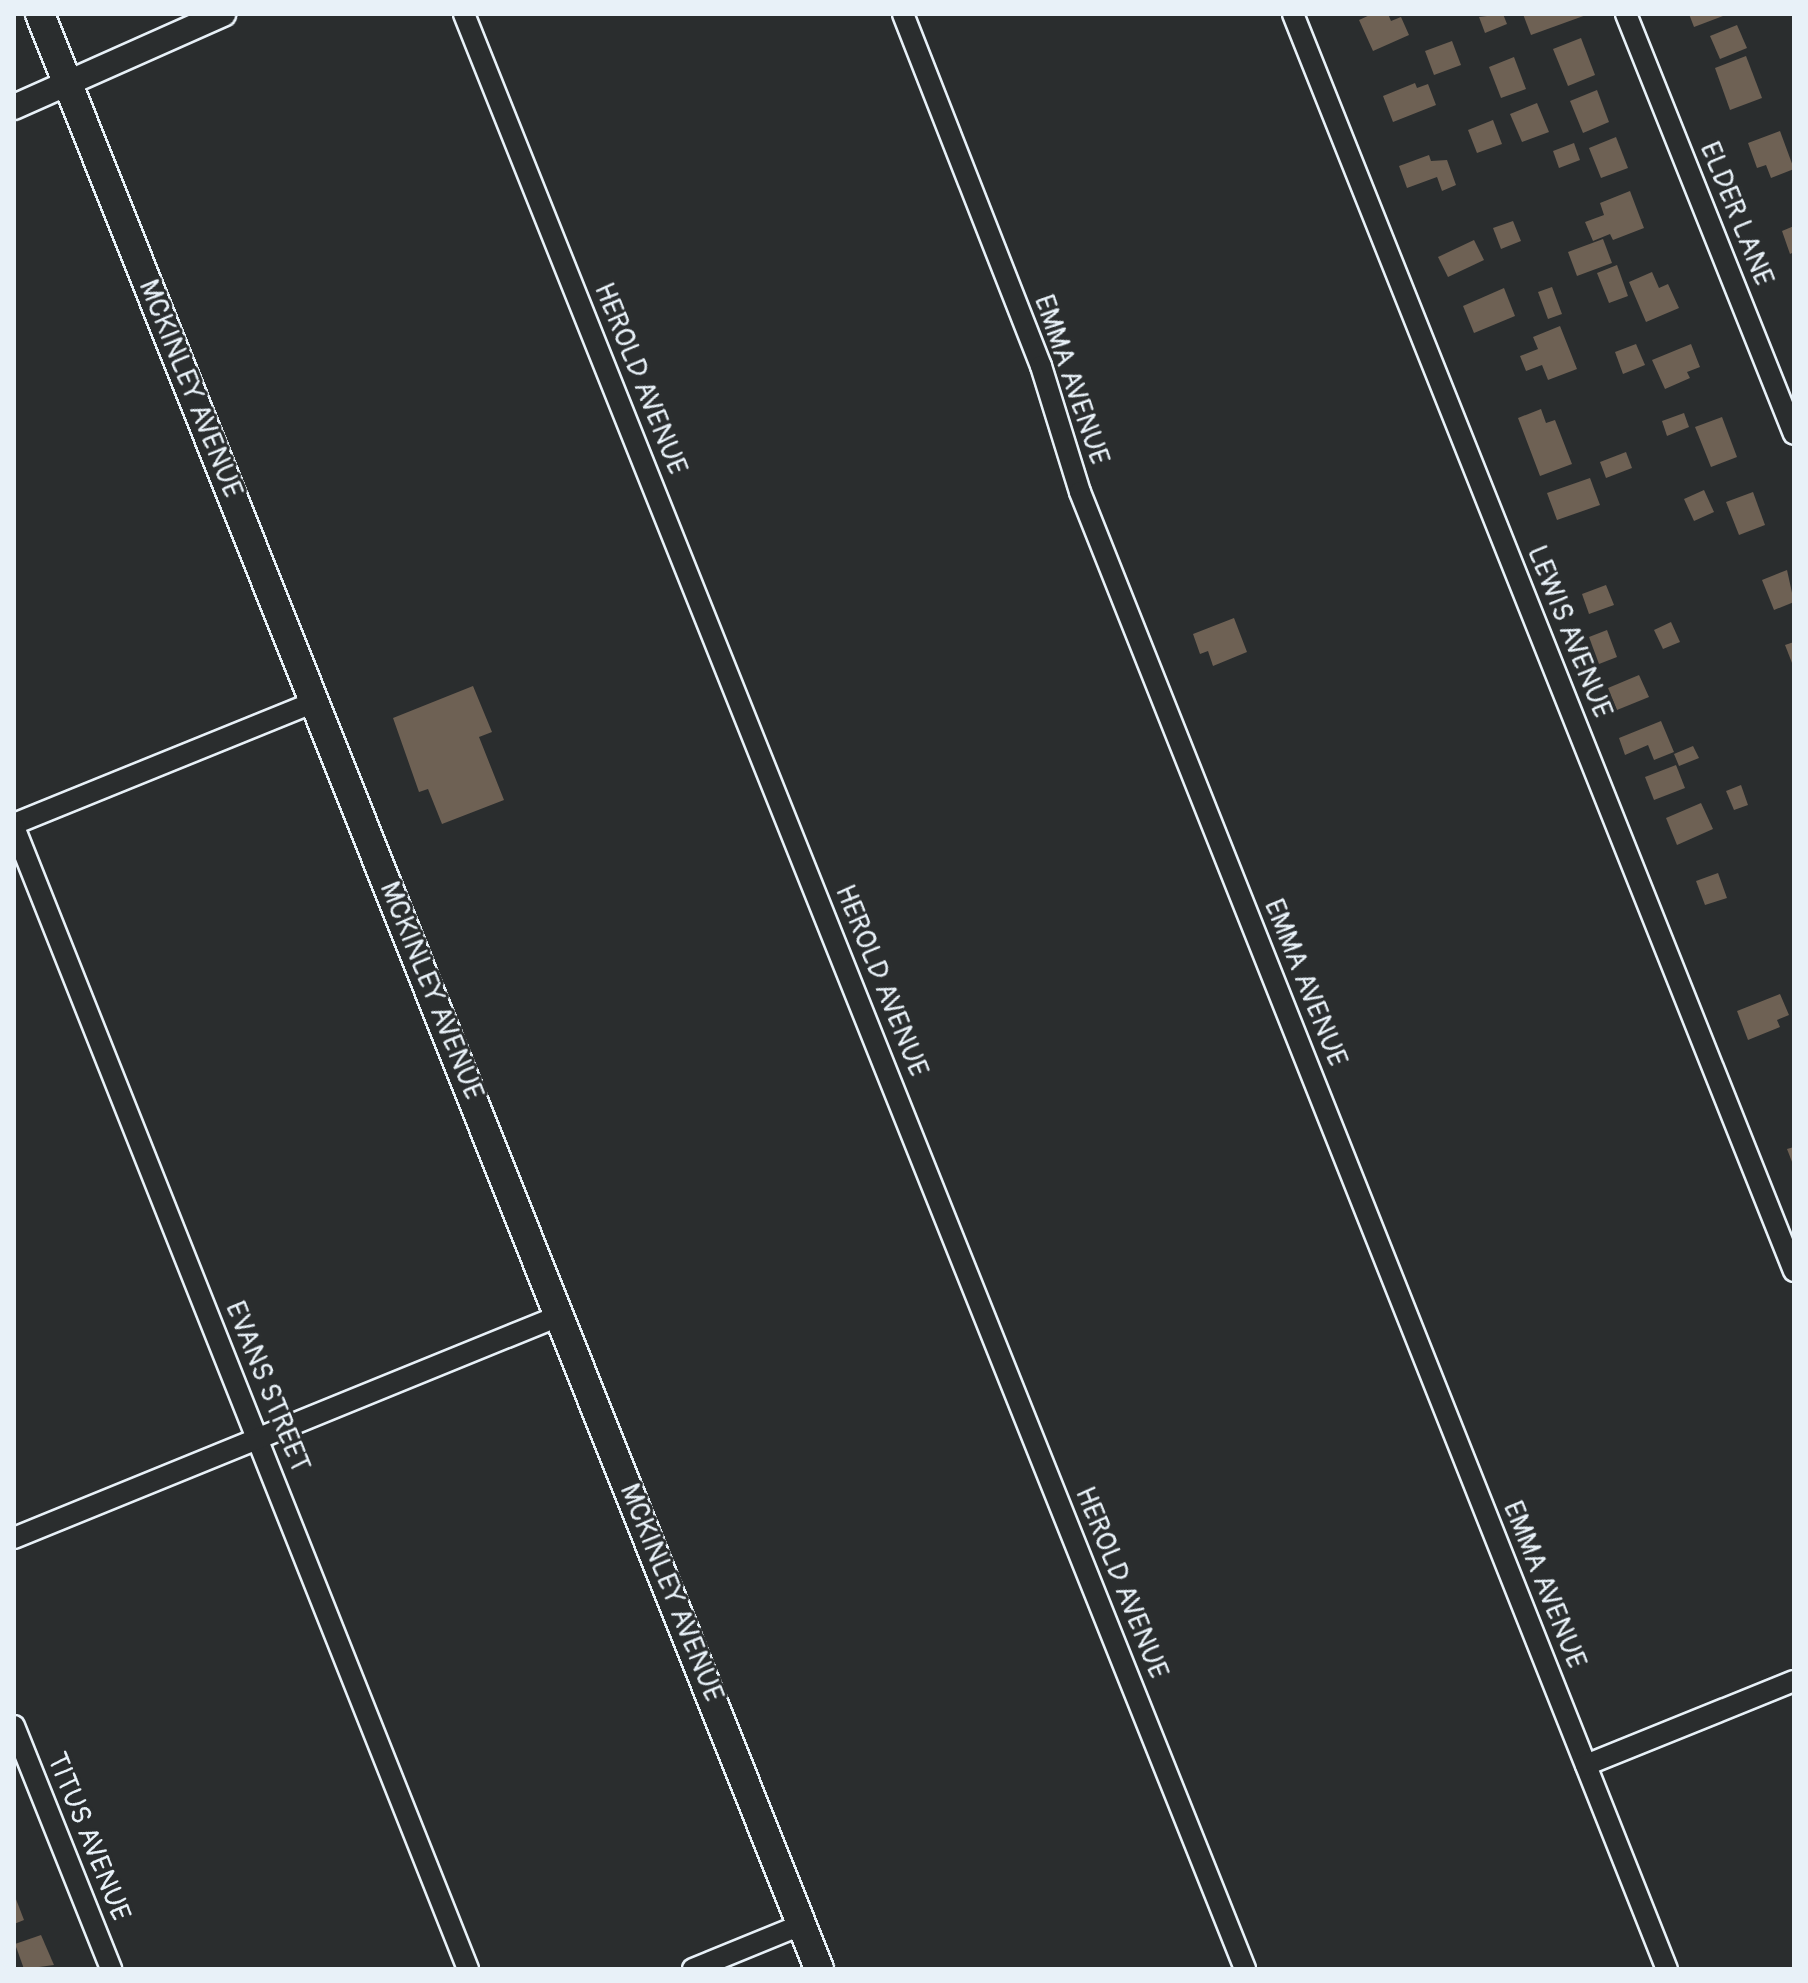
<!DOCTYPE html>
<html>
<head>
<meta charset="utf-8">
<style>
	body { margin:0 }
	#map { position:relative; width:1808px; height:1983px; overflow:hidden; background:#2a2d2e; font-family:Pangolin,sans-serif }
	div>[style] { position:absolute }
	.building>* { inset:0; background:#6e6154 }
	.roads { filter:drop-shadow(2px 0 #e8f1f8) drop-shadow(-2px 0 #e8f1f8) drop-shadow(0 2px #e8f1f8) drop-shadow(0 -2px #e8f1f8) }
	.minor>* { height:20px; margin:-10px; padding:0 10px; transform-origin:10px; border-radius:10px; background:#2a2d2e }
	.tertiary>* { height:24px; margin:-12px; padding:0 12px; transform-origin:12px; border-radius:12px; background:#2a2d2e }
	.secondary>* { height:28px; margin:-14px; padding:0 14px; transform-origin:14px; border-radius:14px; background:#2a2d2e }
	span { translate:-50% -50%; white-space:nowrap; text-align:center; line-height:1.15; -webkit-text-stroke:6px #2a2d2e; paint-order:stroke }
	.street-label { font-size:28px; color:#e8f1f8 }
	.frame { position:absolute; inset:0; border:16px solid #e8f1f8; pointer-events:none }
</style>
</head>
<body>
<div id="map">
	<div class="building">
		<i style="clip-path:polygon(1372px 14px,1388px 14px,1391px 21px,1401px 17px,1409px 35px,1373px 51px,1359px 20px)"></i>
		<i style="clip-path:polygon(1503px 14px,1507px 24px,1485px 33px,1479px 17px)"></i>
		<i style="clip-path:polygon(1523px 14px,1589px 14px,1531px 35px)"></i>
		<i style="clip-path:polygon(1689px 14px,1722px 14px,1723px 16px,1694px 27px)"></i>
		<i style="clip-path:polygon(1737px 25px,1747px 48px,1720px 59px,1710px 36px)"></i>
		<i style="clip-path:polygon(1581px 38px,1595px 75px,1568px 86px,1553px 49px)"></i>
		<i style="clip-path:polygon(1452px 41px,1461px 65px,1434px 75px,1425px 51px)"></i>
		<i style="clip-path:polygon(1746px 56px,1762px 98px,1730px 110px,1715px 68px)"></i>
		<i style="clip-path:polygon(1514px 57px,1526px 89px,1501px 98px,1489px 67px)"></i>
		<i style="clip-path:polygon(1415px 83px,1417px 88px,1428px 84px,1436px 105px,1393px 122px,1383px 96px)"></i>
		<i style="clip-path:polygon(1597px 90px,1609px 122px,1583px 133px,1570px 101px)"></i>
		<i style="clip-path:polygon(1537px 103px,1549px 132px,1522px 142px,1510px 114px)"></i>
		<i style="clip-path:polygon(1493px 120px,1502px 144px,1477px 153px,1468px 130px)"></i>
		<i style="clip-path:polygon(1780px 131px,1794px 169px,1771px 178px,1766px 165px,1757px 168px,1748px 143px)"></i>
		<i style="clip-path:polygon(1616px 137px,1628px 168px,1601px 178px,1589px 148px)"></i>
		<i style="clip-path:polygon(1574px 143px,1580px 160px,1559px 168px,1553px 151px)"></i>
		<i style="clip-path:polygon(1429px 155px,1431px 161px,1447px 160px,1456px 185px,1442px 191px,1437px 177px,1407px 188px,1399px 166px)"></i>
		<i style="clip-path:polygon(1630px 191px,1644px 228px,1613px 240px,1610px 234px,1593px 241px,1585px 222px,1604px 215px,1600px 203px)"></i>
		<i style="clip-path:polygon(1513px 221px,1521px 241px,1501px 249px,1493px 228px)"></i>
		<i style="clip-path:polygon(1794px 226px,1794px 252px,1790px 254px,1782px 231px)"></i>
		<i style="clip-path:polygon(1603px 239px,1612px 263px,1577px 276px,1568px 252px)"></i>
		<i style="clip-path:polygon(1474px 240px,1484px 260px,1448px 277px,1438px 257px)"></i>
		<i style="clip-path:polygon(1617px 265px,1628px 296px,1609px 303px,1597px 273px)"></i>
		<i style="clip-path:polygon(1652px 272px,1659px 288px,1668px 284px,1679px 308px,1646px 322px,1629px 282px)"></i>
		<i style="clip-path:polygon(1552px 287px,1562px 314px,1548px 319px,1538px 292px)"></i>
		<i style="clip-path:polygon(1504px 288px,1515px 316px,1474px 333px,1463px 306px)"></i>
		<i style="clip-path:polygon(1560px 326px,1577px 369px,1548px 380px,1542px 365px,1526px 371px,1520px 356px,1538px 349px,1533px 337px)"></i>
		<i style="clip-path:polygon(1636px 344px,1645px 365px,1623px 374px,1615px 352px)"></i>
		<i style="clip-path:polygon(1691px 344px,1700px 367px,1687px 372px,1690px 378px,1665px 389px,1652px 360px)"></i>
		<i style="clip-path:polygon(1541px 409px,1546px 423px,1555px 420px,1572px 464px,1540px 476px,1518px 418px)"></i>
		<i style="clip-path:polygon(1684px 413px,1689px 427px,1667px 436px,1662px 421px)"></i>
		<i style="clip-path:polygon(1722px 417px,1737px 457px,1711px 467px,1695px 427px)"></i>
		<i style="clip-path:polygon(1626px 452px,1632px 468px,1606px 478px,1600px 462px)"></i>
		<i style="clip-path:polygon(1590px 478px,1600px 505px,1557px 520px,1547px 493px)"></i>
		<i style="clip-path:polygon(1704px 490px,1714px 512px,1694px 521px,1684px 499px)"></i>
		<i style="clip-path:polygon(1753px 492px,1765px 525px,1739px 535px,1726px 502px)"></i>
		<i style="clip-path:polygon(1787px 570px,1794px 602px,1774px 610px,1762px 580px)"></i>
		<i style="clip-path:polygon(1606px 585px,1614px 605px,1589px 614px,1582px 594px)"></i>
		<i style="clip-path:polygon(1234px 618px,1247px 652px,1213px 666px,1208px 651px,1200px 654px,1193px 634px)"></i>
		<i style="clip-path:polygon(1671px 622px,1680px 642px,1663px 649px,1654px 630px)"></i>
		<i style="clip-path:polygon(1607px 630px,1617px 657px,1599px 664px,1589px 637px)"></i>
		<i style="clip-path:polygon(1794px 642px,1794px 668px,1785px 645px)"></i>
		<i style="clip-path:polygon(1639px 675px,1649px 697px,1617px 710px,1608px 688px)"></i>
		<i style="clip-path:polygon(473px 686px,492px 732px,479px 737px,504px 800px,442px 824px,428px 789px,419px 792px,393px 718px)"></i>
		<i style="clip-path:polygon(1661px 721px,1674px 752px,1654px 760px,1648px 745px,1625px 755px,1619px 738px)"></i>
		<i style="clip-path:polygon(1693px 746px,1699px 758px,1679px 766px,1674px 754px)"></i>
		<i style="clip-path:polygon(1676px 765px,1685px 788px,1654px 800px,1645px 777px)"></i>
		<i style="clip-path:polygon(1741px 785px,1748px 805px,1734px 810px,1726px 791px)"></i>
		<i style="clip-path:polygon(1701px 803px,1713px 829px,1677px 845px,1666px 818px)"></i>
		<i style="clip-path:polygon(1718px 873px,1727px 898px,1705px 905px,1696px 881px)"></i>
		<i style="clip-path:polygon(1780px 994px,1789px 1015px,1777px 1020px,1780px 1027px,1748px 1040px,1737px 1011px)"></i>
		<i style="clip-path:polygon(1794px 1147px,1794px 1167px,1787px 1149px)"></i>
		<i style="clip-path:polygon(14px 1894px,24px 1920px,14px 1924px)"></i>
		<i style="clip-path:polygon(41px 1935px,54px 1965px,24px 1969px,15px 1944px)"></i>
	</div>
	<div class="roads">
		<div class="minor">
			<i style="left:464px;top:14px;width:2105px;rotate:68.22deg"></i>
			<i style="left:903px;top:14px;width:378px;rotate:68.6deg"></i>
			<i style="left:1041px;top:366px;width:132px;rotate:72.8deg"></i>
			<i style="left:1080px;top:492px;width:1589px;rotate:68.33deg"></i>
			<i style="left:1293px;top:14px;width:1353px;rotate:68.27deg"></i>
			<i style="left:1626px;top:14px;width:452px;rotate:68.2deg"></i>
			<i style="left:14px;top:824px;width:325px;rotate:-22.1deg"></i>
			<i style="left:14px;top:827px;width:1229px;rotate:68.32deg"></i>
			<i style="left:14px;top:1538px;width:591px;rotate:-22.18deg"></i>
			<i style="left:14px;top:1726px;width:262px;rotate:68.2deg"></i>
			<i style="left:1586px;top:1765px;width:224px;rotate:-22deg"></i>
			<i style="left:693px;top:1969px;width:117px;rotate:-22.2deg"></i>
		</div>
		<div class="tertiary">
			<i style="left:14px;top:107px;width:229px;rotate:-24deg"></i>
		</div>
		<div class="secondary">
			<i style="left:40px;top:14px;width:2104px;rotate:68.27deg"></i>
		</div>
	</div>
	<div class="street-label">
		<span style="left:1736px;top:214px;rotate:68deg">ELDER LANE</span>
		<span style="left:640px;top:379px;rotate:68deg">HEROLD AVENUE</span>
		<span style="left:1071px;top:380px;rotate:71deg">EMMA AVENUE</span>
		<span style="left:190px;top:389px;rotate:68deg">MCKINLEY AVENUE</span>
		<span style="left:1569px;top:632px;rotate:68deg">LEWIS AVENUE</span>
		<span style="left:881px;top:981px;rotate:68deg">HEROLD AVENUE</span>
		<span style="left:1305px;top:983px;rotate:68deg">EMMA AVENUE</span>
		<span style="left:431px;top:991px;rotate:68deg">MCKINLEY AVENUE</span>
		<span style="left:267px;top:1387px;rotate:68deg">EVANS STREET</span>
		<span style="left:1121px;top:1583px;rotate:68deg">HEROLD AVENUE</span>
		<span style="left:1544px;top:1585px;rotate:68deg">EMMA AVENUE</span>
		<span style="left:671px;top:1593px;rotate:68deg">MCKINLEY AVENUE</span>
		<span style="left:88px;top:1837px;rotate:68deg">TITUS AVENUE</span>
	</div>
	<div class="frame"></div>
</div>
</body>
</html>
